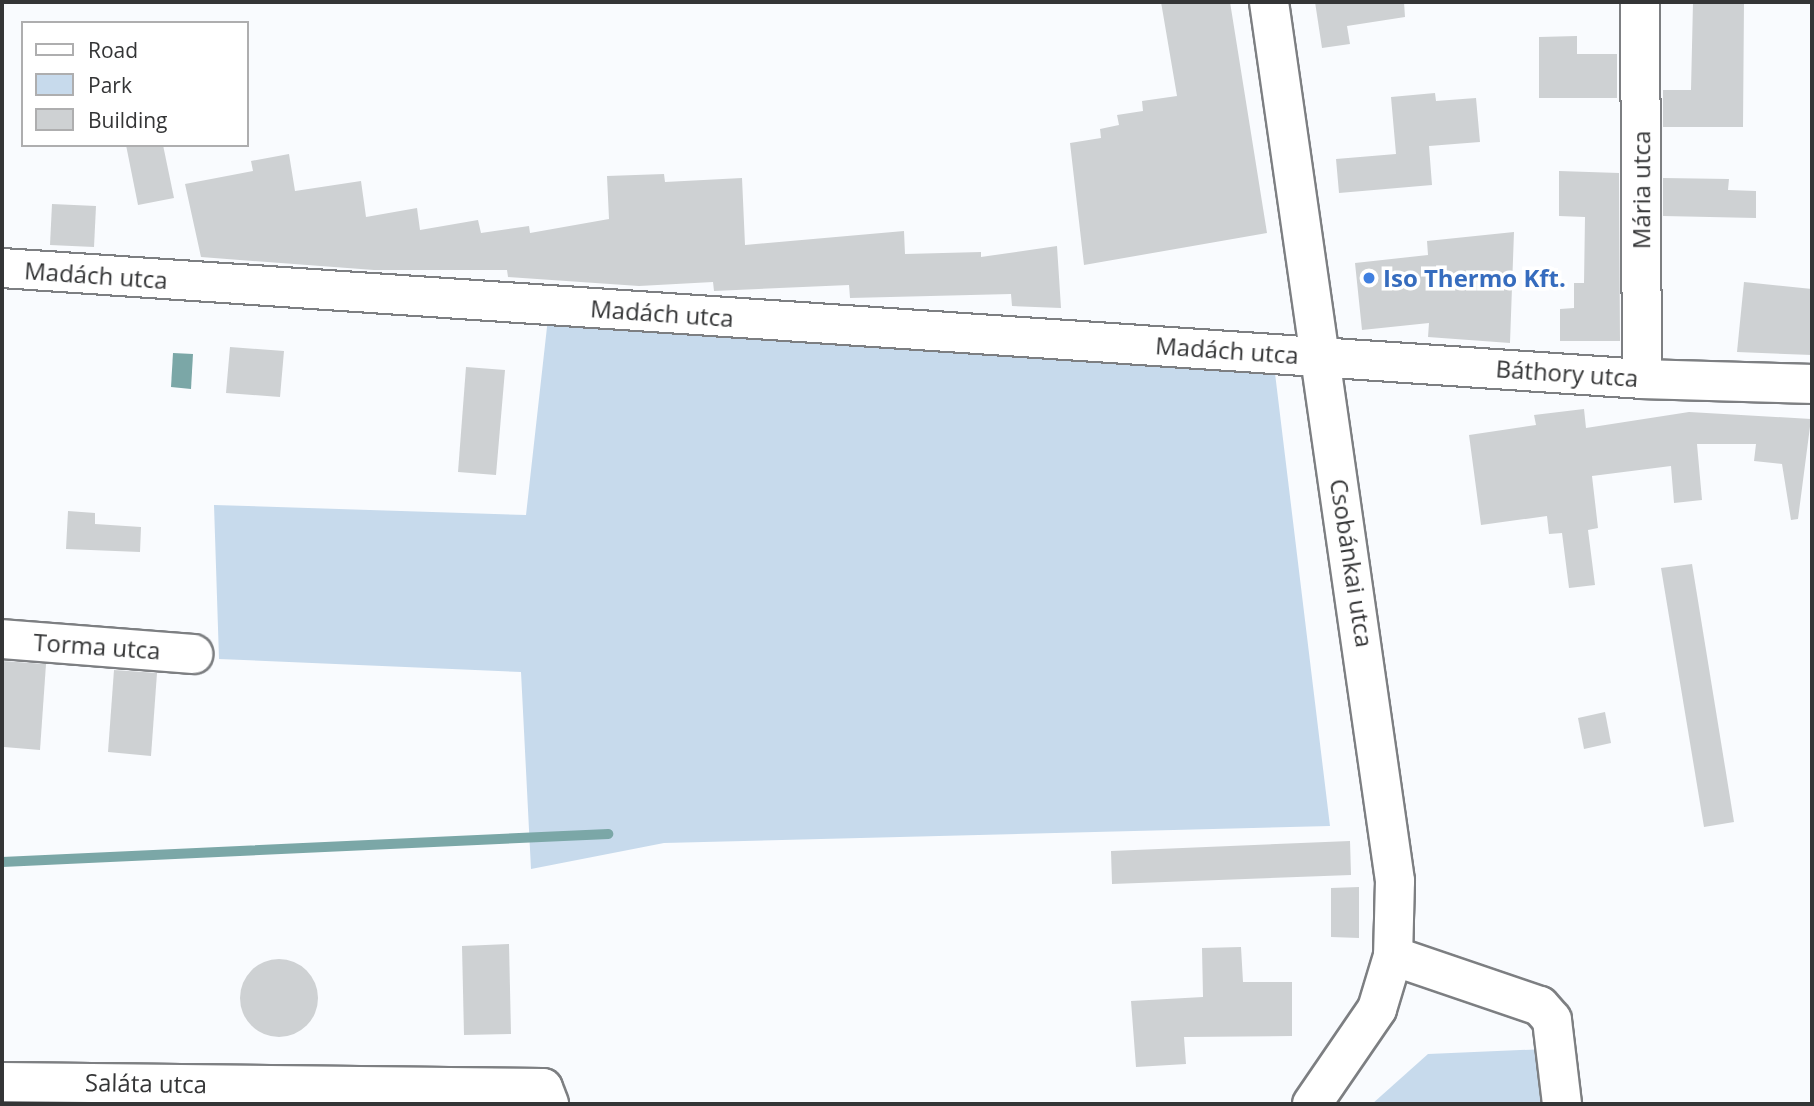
<!DOCTYPE html>
<html>
<head>
<meta charset="utf-8">
<style>
	body { margin:0 }
	#map { position:relative; width:1814px; height:1106px; overflow:hidden; background:#f9fbfe; font-family:"Open Sans",sans-serif }
	div>[style] { position:absolute }
	.green>* { inset:0; background:#c7daec }
	.water>* { inset:0; background:#7ba7a7 }
	.stream>* { height:10px; margin:-5px; padding:0 5px; transform-origin:5px; border-radius:5px; background:#7ba7a7 }
	.building>* { inset:0; background:#ced1d3 }
	.round { border-radius:50% }
	.roads { filter:drop-shadow(2px 0 #7d7f82) drop-shadow(-2px 0 #7d7f82) drop-shadow(0 2px #7d7f82) drop-shadow(0 -2px #7d7f82) }
	.minor>* { height:38px; margin:-19px; padding:0 19px; transform-origin:19px; border-radius:19px; background:#fff }
	.major>* { height:38px; margin:-19px; padding:0 19px; transform-origin:19px; border-radius:19px; background:#fff }
	.dots>* { width:19px; height:19px; translate:-50% -50%; box-sizing:border-box; border:4px solid #fff; border-radius:50% }
	span { translate:-50% -50%; white-space:nowrap; text-align:center; line-height:1.15; -webkit-text-stroke:7px #fff; paint-order:stroke }
	.street-label { font-size:24px; color:#343536 }
	.shop-label { font-size:24px; color:#366cbe; font-weight:700 }
	.left { translate:0 -50%; text-align:left }
	.frame { position:absolute; inset:0; border:4px solid #343536; pointer-events:none }
	.legend { position:absolute; left:21px; top:21px; width:228px; height:126px; box-sizing:border-box; background:#fff; border:2px solid #aeaeaf; margin:0; padding:9px 12px; list-style:none; font-size:21px; color:#343536 }
	.legend li { display:flex; align-items:center; gap:14px; height:35px }
	.legend b { width:35px; border:2px solid #aeaeaf }
</style>
</head>
<body>
<div id="map">
	<div class="green">
		<i style="clip-path:polygon(548px 318px,1274px 365px,1330px 826px,664px 843px,531px 869px,521px 672px,219px 659px,214px 505px,526px 515px)"></i>
		<i style="clip-path:polygon(1546px 1049px,1553px 1104px,1372px 1104px,1428px 1054px)"></i>
	</div>
	<div class="water">
		<i style="clip-path:polygon(173px 353px,193px 354px,191px 389px,171px 387px)"></i>
	</div>
	<div class="stream">
		<i style="left:2px;top:862px;width:607px;rotate:-2.65deg"></i>
	</div>
	<div class="building">
		<i style="clip-path:polygon(1161px 2px,1230px 2px,1267px 233px,1084px 265px,1070px 143px,1101px 138px,1100px 129px,1119px 125px,1117px 115px,1143px 111px,1142px 101px,1177px 96px)"></i>
		<i style="clip-path:polygon(1315px 2px,1404px 2px,1405px 17px,1347px 26px,1350px 44px,1322px 48px)"></i>
		<i style="clip-path:polygon(1693px 2px,1744px 2px,1743px 127px,1663px 127px,1663px 90px,1691px 90px)"></i>
		<i style="clip-path:polygon(1577px 36px,1577px 54px,1617px 54px,1617px 98px,1539px 98px,1539px 37px)"></i>
		<i style="clip-path:polygon(1435px 93px,1436px 101px,1476px 98px,1480px 142px,1429px 146px,1432px 185px,1339px 193px,1336px 159px,1396px 154px,1391px 97px)"></i>
		<i style="clip-path:polygon(126px 145px,163px 145px,174px 198px,138px 205px)"></i>
		<i style="clip-path:polygon(289px 154px,295px 191px,361px 181px,366px 217px,417px 208px,420px 230px,478px 220px,481px 233px,529px 226px,530px 233px,609px 219px,607px 176px,664px 174px,665px 182px,742px 178px,745px 245px,904px 231px,905px 254px,981px 252px,981px 257px,1057px 246px,1061px 308px,1012px 306px,1011px 294px,850px 298px,849px 285px,714px 291px,713px 282px,639px 286px,508px 277px,507px 270px,374px 270px,201px 257px,185px 184px,253px 171px,251px 161px)"></i>
		<i style="clip-path:polygon(1559px 171px,1619px 173px,1620px 341px,1560px 341px,1560px 309px,1574px 308px,1574px 283px,1584px 283px,1585px 217px,1559px 216px)"></i>
		<i style="clip-path:polygon(1663px 178px,1729px 179px,1728px 190px,1756px 191px,1756px 218px,1663px 216px)"></i>
		<i style="clip-path:polygon(52px 204px,96px 206px,94px 247px,50px 245px)"></i>
		<i style="clip-path:polygon(1514px 232px,1510px 343px,1428px 337px,1429px 323px,1362px 330px,1355px 263px,1428px 255px,1427px 241px)"></i>
		<i style="clip-path:polygon(1744px 282px,1812px 289px,1812px 355px,1737px 352px)"></i>
		<i style="clip-path:polygon(230px 347px,284px 351px,280px 397px,226px 393px)"></i>
		<i style="clip-path:polygon(466px 367px,505px 370px,496px 475px,458px 472px)"></i>
		<i style="clip-path:polygon(1584px 409px,1586px 428px,1689px 412px,1811px 419px,1798px 519px,1791px 520px,1782px 464px,1754px 461px,1756px 444px,1697px 444px,1702px 500px,1674px 503px,1671px 466px,1592px 476px,1598px 528px,1588px 530px,1595px 585px,1569px 588px,1562px 533px,1549px 534px,1547px 516px,1481px 525px,1469px 435px,1536px 425px,1534px 415px)"></i>
		<i style="clip-path:polygon(68px 511px,95px 513px,95px 524px,141px 527px,140px 552px,66px 549px)"></i>
		<i style="clip-path:polygon(1692px 564px,1734px 822px,1704px 827px,1661px 568px)"></i>
		<i style="clip-path:polygon(2px 661px,46px 664px,40px 750px,4px 747px)"></i>
		<i style="clip-path:polygon(114px 670px,157px 673px,151px 756px,108px 752px)"></i>
		<i style="clip-path:polygon(1605px 712px,1611px 743px,1584px 749px,1578px 718px)"></i>
		<i style="clip-path:polygon(1350px 841px,1351px 875px,1112px 884px,1111px 851px)"></i>
		<i style="clip-path:polygon(1359px 887px,1359px 938px,1331px 937px,1331px 888px)"></i>
		<i style="clip-path:polygon(509px 944px,511px 1034px,464px 1035px,462px 946px)"></i>
		<i style="clip-path:polygon(1241px 947px,1243px 982px,1292px 982px,1292px 1036px,1184px 1037px,1186px 1064px,1136px 1067px,1131px 1001px,1203px 997px,1202px 948px)"></i>
		<i class="round" style="left:240px;top:959px;width:78px;height:78px"></i>
	</div>
	<div class="roads">
		<div class="minor">
			<i style="left:1640px;top:2px;width:377px;rotate:89.7deg"></i>
			<i style="left:2px;top:268px;width:1644px;rotate:3.87deg"></i>
			<i style="left:1642px;top:379px;width:170px;rotate:1.7deg"></i>
			<i style="left:2px;top:639px;width:192px;rotate:4.5deg"></i>
			<i style="left:1393px;top:956px;width:155px;rotate:18.8deg"></i>
			<i style="left:1540px;top:1006px;width:18px;rotate:49deg"></i>
			<i style="left:1552px;top:1020px;width:85px;rotate:83.2deg"></i>
			<i style="left:2px;top:1082px;width:541px;rotate:0.64deg"></i>
			<i style="left:543px;top:1088px;width:17px;rotate:69deg"></i>
		</div>
		<div class="major">
			<i style="left:1269px;top:2px;width:888px;rotate:81.84deg"></i>
			<i style="left:1395px;top:881px;width:75px;rotate:91.5deg"></i>
			<i style="left:1393px;top:956px;width:55px;rotate:106.8deg"></i>
			<i style="left:1377px;top:1009px;width:115px;rotate:124.4deg"></i>
		</div>
	</div>
	<div class="dots">
		<i style="left:1369px;top:278px;background:#3f7fe0"></i>
	</div>
	<div class="street-label">
		<span style="left:1641px;top:190px;rotate:-90deg">Mária utca</span>
		<span style="left:96px;top:275px;rotate:4deg">Madách utca</span>
		<span style="left:662px;top:313px;rotate:4deg">Madách utca</span>
		<span style="left:1227px;top:350px;rotate:4deg">Madách utca</span>
		<span style="left:1567px;top:373px;rotate:4deg">Báthory utca</span>
		<span style="left:1352px;top:563px;rotate:81deg">Csobánkai utca</span>
		<span style="left:97px;top:646px;rotate:4deg">Torma utca</span>
		<span style="left:146px;top:1083px;rotate:1deg">Saláta utca</span>
	</div>
	<div class="shop-label">
		<span class="left" style="left:1383px;top:278px">Iso Thermo Kft.</span>
	</div>
	<div class="frame"></div>
	<ul class="legend">
	<li><b style="height:9px;background:#fff"></b>Road</li>
	<li><b style="height:19px;background:#c7daec"></b>Park</li>
	<li><b style="height:19px;background:#ced1d3"></b>Building</li>
	</ul>
</div>
</body>
</html>
